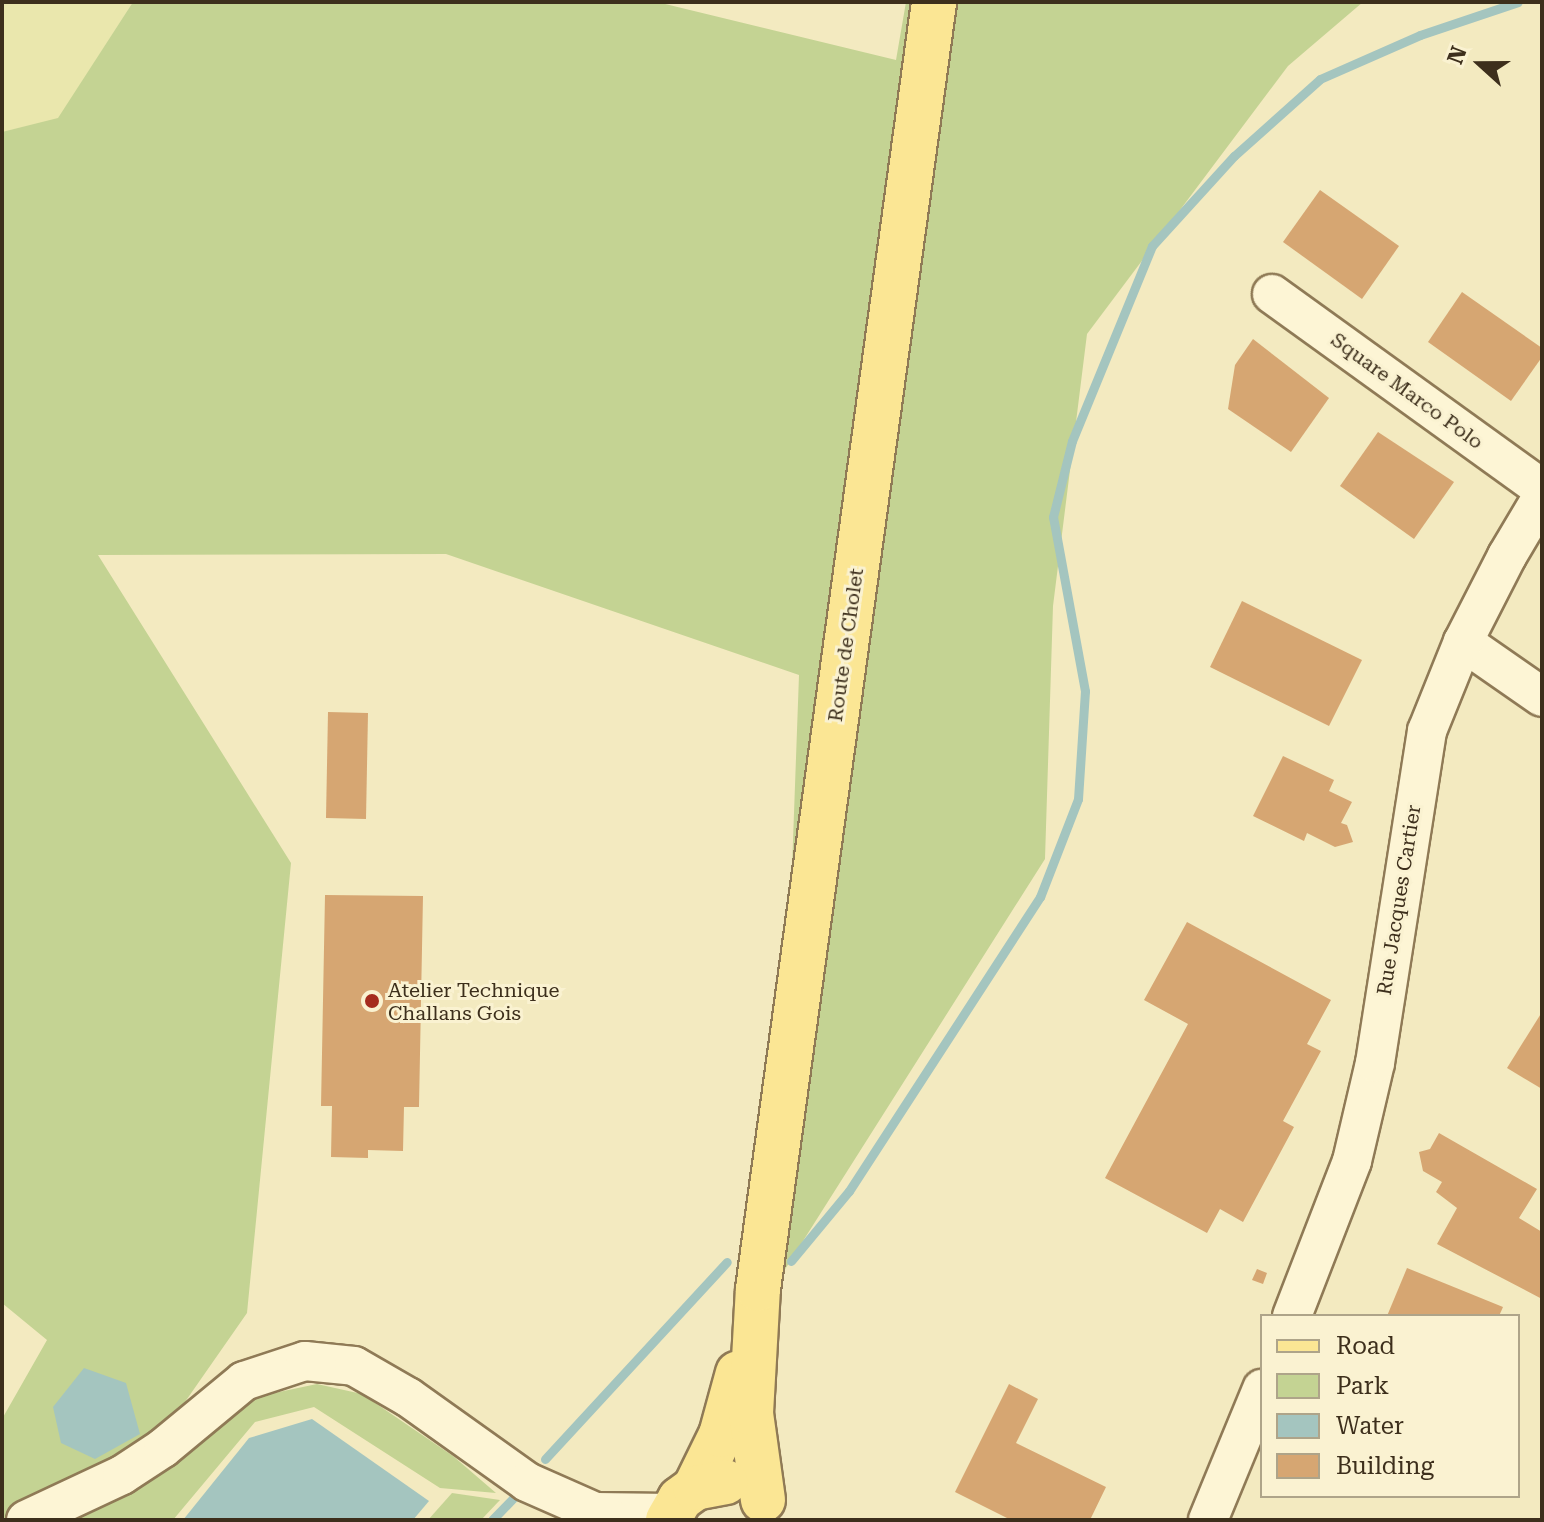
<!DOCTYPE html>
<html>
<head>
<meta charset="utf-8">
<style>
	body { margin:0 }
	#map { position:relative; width:1544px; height:1522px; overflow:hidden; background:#f3eac0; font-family:"Roboto Serif",serif }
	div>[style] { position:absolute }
	.farmland>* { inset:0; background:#eae7ad }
	.green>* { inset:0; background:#c4d393 }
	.water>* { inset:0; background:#a4c5bf }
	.stream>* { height:9px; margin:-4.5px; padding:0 4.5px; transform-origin:4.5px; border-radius:4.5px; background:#a4c5bf }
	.building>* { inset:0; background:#d6a672 }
	.roads { filter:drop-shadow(2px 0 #8f7a56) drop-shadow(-2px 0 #8f7a56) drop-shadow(0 2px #8f7a56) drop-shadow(0 -2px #8f7a56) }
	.street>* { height:38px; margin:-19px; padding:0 19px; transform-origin:19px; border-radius:19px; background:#fdf5d5 }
	.primary>* { height:44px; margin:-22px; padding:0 22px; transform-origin:22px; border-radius:22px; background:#fbe694 }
	.dots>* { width:22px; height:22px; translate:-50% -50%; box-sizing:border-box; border:4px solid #faf2d1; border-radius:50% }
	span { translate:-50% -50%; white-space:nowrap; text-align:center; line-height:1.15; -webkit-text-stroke:6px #faf2d1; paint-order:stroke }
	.street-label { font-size:20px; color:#3d2f1c }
	.poi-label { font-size:20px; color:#3d2f1c }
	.left { translate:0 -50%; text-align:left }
	.frame { position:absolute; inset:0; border:4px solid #3d2f1c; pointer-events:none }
	.legend { position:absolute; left:1260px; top:1314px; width:260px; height:184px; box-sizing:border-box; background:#faf2d1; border:2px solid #aea489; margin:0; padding:10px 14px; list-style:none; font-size:24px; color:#3d2f1c }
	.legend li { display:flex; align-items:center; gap:16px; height:40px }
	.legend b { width:40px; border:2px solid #aea489 }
	.north { position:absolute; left:1440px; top:24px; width:80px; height:80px; -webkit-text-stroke:6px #faf2d1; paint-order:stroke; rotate:291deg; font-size:22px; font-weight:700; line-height:32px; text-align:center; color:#3d2f1c }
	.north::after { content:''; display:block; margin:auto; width:28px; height:36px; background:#3d2f1c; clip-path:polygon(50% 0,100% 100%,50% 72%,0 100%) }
</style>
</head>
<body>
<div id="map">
	<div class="farmland">
		<i style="clip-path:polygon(2px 2px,133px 2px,58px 119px,2px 132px)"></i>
	</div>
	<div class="green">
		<i style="clip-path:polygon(133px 2px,657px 2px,896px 60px,906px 2px,1363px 2px,1288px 66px,1087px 334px,1053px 606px,1045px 859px,777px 1282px,799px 675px,446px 554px,98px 555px,291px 863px,247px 1313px,118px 1498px,246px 1399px,317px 1384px,362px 1394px,453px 1456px,496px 1493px,440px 1488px,314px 1407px,255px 1422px,173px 1520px,2px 1520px,2px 1419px,47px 1340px,2px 1303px,2px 132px,58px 118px)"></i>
		<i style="clip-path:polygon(452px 1493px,500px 1500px,481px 1520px,428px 1520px)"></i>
	</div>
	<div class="water">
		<i style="clip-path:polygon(84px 1368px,126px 1383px,140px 1434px,95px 1459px,61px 1443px,53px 1407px)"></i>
		<i style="clip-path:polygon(312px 1419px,429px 1501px,413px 1520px,183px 1520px,249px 1438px)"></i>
	</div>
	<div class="stream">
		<i style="left:791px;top:1261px;width:91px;rotate:-50.4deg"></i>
		<i style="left:849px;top:1191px;width:351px;rotate:-57deg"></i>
		<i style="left:1040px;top:897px;width:105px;rotate:-68.8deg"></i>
		<i style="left:1078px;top:799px;width:108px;rotate:-86.3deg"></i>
		<i style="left:1085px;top:691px;width:177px;rotate:-100.4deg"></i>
		<i style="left:1053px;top:517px;width:78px;rotate:-76deg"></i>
		<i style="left:1072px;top:441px;width:211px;rotate:-67.7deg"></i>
		<i style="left:1152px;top:246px;width:122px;rotate:-47.7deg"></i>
		<i style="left:1234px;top:156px;width:115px;rotate:-41.8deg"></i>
		<i style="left:1320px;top:79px;width:109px;rotate:-23.7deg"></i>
		<i style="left:1420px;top:35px;width:103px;rotate:-18.6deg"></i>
		<i style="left:545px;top:1459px;width:268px;rotate:-47.3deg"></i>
		<i style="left:492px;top:1520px;width:30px;rotate:-46deg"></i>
	</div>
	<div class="building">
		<i style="clip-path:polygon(1320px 190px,1399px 246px,1362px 299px,1283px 242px)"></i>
		<i style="clip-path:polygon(1462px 292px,1542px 348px,1542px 357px,1511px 401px,1428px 342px)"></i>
		<i style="clip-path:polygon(1253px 339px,1329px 398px,1291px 452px,1228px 409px,1235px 365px)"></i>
		<i style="clip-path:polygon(1378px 432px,1454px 482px,1414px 539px,1340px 486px)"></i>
		<i style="clip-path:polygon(1242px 601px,1362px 660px,1329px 726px,1210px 667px)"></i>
		<i style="clip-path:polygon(328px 712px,368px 713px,366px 819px,326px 818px)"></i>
		<i style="clip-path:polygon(1283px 756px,1334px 780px,1329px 791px,1352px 802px,1341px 823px,1347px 825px,1353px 842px,1335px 847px,1307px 833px,1304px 841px,1253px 816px)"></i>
		<i style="clip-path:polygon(325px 895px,423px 896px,419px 1107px,404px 1107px,403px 1151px,368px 1150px,368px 1158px,331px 1157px,332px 1106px,321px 1106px)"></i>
		<i style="clip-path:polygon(1187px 922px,1331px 1000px,1307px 1044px,1321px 1051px,1283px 1121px,1294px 1127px,1243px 1222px,1220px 1209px,1207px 1233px,1105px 1178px,1188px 1024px,1144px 1000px)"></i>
		<i style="clip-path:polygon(1542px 1012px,1542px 1089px,1507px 1068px)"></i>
		<i style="clip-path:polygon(1439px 1133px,1537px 1189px,1519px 1218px,1542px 1232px,1542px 1299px,1437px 1244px,1457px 1208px,1436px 1192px,1442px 1182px,1423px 1171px,1419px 1152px,1430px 1149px)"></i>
		<i style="clip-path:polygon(1407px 1268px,1503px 1307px,1499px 1316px,1387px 1316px)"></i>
		<i style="clip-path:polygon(1257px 1269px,1267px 1273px,1263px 1284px,1252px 1280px)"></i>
		<i style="clip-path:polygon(1009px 1384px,1038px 1399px,1016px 1443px,1106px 1487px,1090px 1520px,1011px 1520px,955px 1492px)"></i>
	</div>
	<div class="roads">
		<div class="street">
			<i style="left:1272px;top:294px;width:333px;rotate:35.8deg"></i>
			<i style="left:1463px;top:642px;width:96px;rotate:34.8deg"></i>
			<i style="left:1292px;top:1316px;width:166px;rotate:-68.8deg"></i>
			<i style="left:1352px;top:1161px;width:101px;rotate:-76.8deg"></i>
			<i style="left:1375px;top:1063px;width:336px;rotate:-81.1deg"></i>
			<i style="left:1427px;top:731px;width:96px;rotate:-68deg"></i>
			<i style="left:1463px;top:642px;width:97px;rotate:-62.9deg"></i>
			<i style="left:1507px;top:556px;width:69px;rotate:-59.3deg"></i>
			<i style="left:596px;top:1512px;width:74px;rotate:0.8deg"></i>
			<i style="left:26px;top:1520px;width:106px;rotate:-25.1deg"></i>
			<i style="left:122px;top:1475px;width:49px;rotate:-33.4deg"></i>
			<i style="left:163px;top:1448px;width:105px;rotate:-39.6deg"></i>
			<i style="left:244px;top:1381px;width:64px;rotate:-18.2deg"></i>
			<i style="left:305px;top:1361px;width:49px;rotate:5.8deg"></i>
			<i style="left:354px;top:1366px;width:62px;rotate:29.9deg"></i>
			<i style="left:408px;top:1397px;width:146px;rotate:35.5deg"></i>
			<i style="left:527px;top:1482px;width:94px;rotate:23.8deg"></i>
			<i style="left:1208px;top:1520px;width:142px;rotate:-67.6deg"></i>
		</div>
		<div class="primary">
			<i style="left:695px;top:1488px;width:59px;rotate:-63.9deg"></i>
			<i style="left:721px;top:1435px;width:64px;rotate:-74.7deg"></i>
			<i style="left:763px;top:1500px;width:88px;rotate:-97.9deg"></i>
			<i style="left:751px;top:1413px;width:124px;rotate:-86.8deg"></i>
			<i style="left:758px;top:1289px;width:1299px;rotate:-82.21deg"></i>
			<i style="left:668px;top:1520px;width:24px;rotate:-60deg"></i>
			<i style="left:680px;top:1499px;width:19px;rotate:-36deg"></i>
			<i style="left:695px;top:1488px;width:31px;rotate:-11deg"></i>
		</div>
	</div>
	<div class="dots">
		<i style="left:372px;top:1001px;background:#a52c1e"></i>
	</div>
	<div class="street-label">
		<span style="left:1407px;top:391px;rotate:36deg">Square Marco Polo</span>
		<span style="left:846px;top:645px;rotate:-82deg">Route de Cholet</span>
		<span style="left:1399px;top:900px;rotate:-81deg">Rue Jacques Cartier</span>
	</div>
	<div class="poi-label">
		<span class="left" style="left:388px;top:1002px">Atelier Technique<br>Challans Gois</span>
	</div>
	<div class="frame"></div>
	<ul class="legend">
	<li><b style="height:10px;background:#fbe694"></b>Road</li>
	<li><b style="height:22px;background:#c4d393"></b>Park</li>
	<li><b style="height:22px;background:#a4c5bf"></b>Water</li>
	<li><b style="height:22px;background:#d6a672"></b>Building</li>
	</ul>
	<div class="north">N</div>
</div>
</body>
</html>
